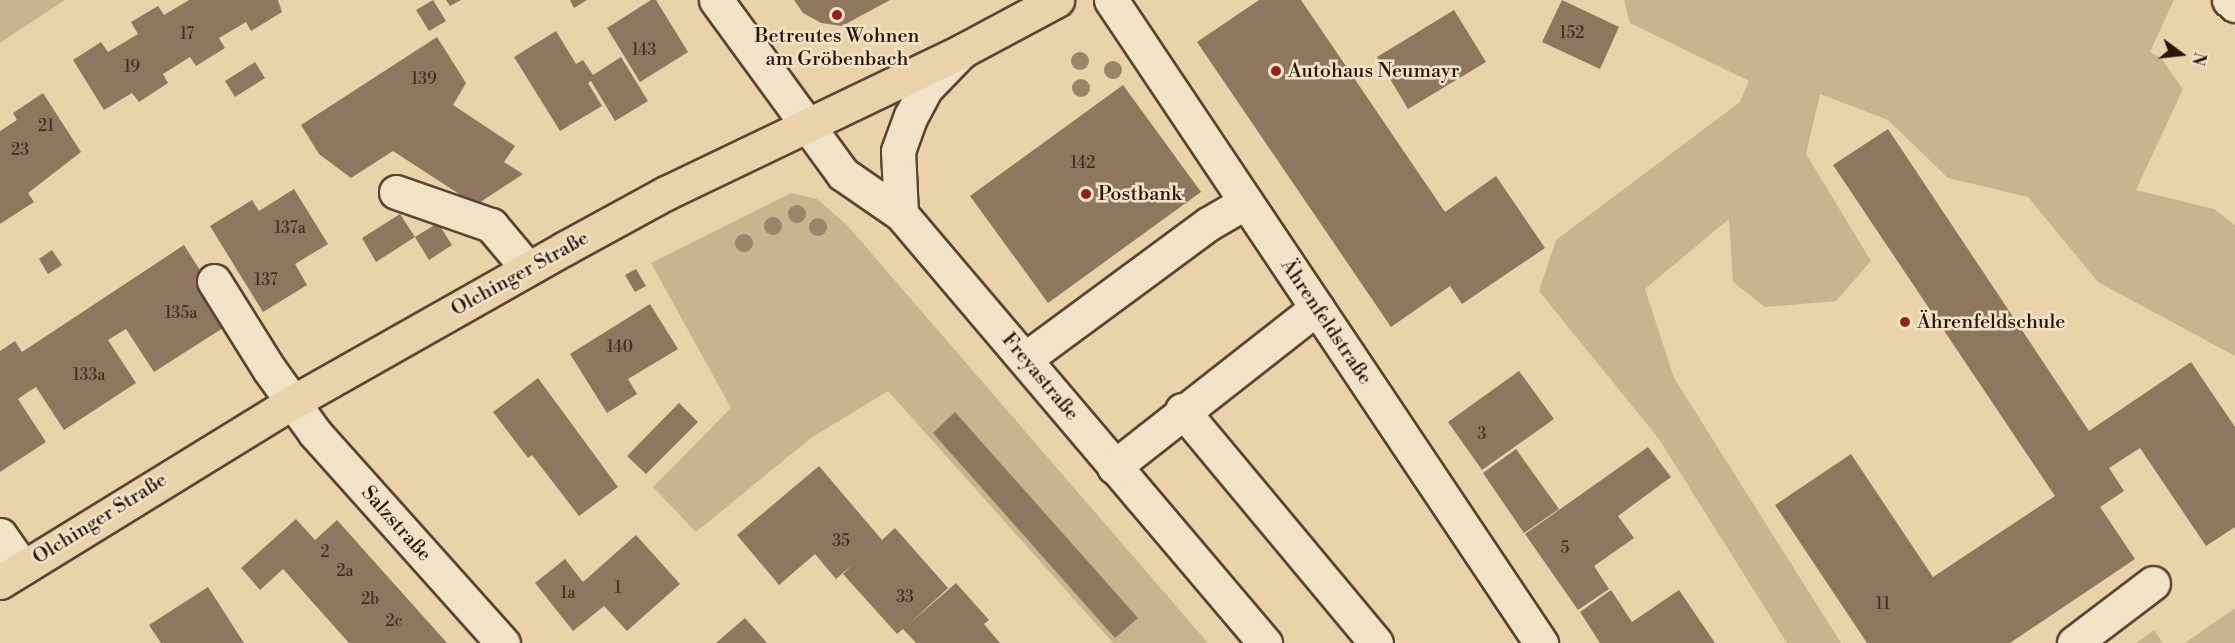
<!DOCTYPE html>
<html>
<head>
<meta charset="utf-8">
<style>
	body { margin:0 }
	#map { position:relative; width:2235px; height:643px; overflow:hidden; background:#ead3aa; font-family:"Libre Bodoni",serif }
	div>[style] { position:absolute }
	.green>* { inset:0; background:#cab38f }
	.building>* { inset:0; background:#8e775e }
	.roads { filter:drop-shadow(2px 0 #5b4433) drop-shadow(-2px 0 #5b4433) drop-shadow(0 2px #5b4433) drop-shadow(0 -2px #5b4433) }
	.minor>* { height:33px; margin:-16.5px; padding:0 16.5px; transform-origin:16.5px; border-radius:16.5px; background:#f1e2c8 }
	.major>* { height:33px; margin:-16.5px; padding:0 16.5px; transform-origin:16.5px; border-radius:16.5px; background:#ead3aa }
	.trees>* { width:18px; height:18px; margin:-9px; border-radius:50%; background:#9b8469 }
	.dots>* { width:16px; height:16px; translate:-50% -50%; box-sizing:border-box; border:3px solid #f1e2c8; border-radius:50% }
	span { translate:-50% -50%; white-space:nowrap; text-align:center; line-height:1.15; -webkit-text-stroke:5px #f1e2c8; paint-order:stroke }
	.number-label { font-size:16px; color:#442d20 }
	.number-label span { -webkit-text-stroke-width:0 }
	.poi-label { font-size:20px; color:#2b140b }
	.left { translate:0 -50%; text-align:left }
	.street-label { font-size:20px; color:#2b140b }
	.north { position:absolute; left:2151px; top:24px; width:60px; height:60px; -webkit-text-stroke:4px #f1e2c8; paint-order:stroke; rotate:105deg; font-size:16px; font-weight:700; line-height:24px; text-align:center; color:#2b140b }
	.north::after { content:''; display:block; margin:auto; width:21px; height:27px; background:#2b140b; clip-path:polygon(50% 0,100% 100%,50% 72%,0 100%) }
</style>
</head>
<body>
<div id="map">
	<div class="green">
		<i style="clip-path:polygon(0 0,65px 0,0 43px)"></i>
		<i style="clip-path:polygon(1624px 0,2174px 0,2150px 52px,2161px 58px,2183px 89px,2136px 190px,2214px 209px,2235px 225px,2235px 356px,2098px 282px,2028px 197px,1948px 178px,1888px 120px,1820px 94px,1806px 154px,1871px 261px,1836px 301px,1765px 307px,1733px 282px,1729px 219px,1645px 289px,1674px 378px,1841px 643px,1787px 643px,1659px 439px,1539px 291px,1556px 240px,1740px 102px,1749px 81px,1630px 23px)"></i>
		<i style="clip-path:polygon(791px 193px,817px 199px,847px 225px,1208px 643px,1113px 643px,888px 391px,811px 438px,696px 532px,653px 487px,731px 408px,651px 263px)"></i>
		<i style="clip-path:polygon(2235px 608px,2235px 643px,2185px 643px)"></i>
		<i style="clip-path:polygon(2154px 630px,2163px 643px,2136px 643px)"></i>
	</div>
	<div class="building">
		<i style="clip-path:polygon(189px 0,278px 0,282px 12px,251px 31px,246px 22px,219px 38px,225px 48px,196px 66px,190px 57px,163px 74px,168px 83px,139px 102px,132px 93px,104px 110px,73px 60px,101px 42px,108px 52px,138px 34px,131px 22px,158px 6px,164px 15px)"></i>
		<i style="clip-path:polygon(433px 0,446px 21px,429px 31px,416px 10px)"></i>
		<i style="clip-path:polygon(446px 0,461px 0,450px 6px)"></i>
		<i style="clip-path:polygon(570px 0,587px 0,574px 8px)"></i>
		<i style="clip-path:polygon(651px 0,656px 0,688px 52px,640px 82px,607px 28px)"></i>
		<i style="clip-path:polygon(794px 0,890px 0,842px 26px,821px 23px,803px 13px)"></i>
		<i style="clip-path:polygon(1259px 0,1301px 0,1445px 212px,1496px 176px,1545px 248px,1462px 304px,1450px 286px,1391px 327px,1197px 42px)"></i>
		<i style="clip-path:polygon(1562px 0,1619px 27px,1600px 69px,1542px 42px)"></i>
		<i style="clip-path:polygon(1454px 10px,1486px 62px,1408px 109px,1377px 57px)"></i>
		<i style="clip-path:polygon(556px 31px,576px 64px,583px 60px,593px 75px,621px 57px,648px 101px,615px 121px,591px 81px,588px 83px,602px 106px,560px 131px,514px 57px)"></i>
		<i style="clip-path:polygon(437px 37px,466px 83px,453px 105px,515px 146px,504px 162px,523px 174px,476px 205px,393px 151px,351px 178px,319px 154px,301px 125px)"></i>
		<i style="clip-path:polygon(255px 62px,265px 78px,235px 97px,225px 81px)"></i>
		<i style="clip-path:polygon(1123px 85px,1201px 192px,1048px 303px,970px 196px)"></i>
		<i style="clip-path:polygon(43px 93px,81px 152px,28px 193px,34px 202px,0 224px,0 131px,17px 120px,13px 113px)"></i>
		<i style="clip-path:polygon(1888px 129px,2089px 431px,2191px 362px,2235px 427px,2235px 527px,2206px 546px,2140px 448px,2109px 468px,2124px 491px,2100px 507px,2135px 559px,2010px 643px,1867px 643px,1775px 505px,1851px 454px,1933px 577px,2055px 496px,1833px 165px)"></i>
		<i style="clip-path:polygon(294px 189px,328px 244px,295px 264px,307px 285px,263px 312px,210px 226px,252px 200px,259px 211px)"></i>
		<i style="clip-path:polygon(400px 214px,415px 237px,376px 262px,362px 238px)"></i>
		<i style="clip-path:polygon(438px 223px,452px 245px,429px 260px,415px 237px)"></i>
		<i style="clip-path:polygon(184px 245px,205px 278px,196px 284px,223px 328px,154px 372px,126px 329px,108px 340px,136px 383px,64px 430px,36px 387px,28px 392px,18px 399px,46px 442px,0 472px,0 351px,15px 341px,22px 352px)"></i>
		<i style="clip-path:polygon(52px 250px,62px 265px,48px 274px,39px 259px)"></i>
		<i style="clip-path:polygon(636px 269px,646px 286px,635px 292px,625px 275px)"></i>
		<i style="clip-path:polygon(650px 304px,678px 349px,628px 379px,637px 394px,607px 413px,570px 354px)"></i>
		<i style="clip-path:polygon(1519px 371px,1554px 419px,1482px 470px,1448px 422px)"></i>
		<i style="clip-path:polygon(538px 378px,618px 487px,579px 516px,532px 455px,528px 458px,493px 412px)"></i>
		<i style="clip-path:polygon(679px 403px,698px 422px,646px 474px,627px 456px)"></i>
		<i style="clip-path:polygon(955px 412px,1138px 618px,1115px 638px,933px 433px)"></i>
		<i style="clip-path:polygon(1648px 447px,1671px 477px,1618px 516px,1634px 538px,1594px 566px,1609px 589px,1578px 610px,1525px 534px)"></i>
		<i style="clip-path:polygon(1516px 449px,1559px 509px,1524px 533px,1483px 473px)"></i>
		<i style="clip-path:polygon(819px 466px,882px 540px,895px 528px,948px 588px,909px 624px,956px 583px,989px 620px,984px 624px,1000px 643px,916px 643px,903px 629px,897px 634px,843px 574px,852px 565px,836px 579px,815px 554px,779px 585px,737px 535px)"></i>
		<i style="clip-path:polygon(296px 519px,315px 540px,337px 520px,447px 643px,349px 643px,283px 569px,260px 590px,241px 568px)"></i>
		<i style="clip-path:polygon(636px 535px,680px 584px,627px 631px,604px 606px,573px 631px,535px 583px,565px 559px,583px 582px)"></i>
		<i style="clip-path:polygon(208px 587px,244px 643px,161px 643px,149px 625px)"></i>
		<i style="clip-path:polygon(1611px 590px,1632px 622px,1679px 590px,1715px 643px,1600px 643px,1580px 612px)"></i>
		<i style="clip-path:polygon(745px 618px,767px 643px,716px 643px)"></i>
	</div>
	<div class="roads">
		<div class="minor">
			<i style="left:716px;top:0;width:215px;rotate:53.9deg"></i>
			<i style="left:843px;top:174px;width:70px;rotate:34.6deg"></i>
			<i style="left:901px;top:214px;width:563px;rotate:49.69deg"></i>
			<i style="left:1111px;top:0;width:774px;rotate:56.23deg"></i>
			<i style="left:2229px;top:0;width:8px;rotate:40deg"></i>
			<i style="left:396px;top:192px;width:101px;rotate:19.2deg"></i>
			<i style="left:491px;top:225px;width:57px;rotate:49.9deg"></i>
			<i style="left:901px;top:214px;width:63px;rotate:-92.7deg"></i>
			<i style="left:898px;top:151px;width:37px;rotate:-70deg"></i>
			<i style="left:911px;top:116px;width:32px;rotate:-62deg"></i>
			<i style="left:926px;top:88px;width:49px;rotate:-45.8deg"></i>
			<i style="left:214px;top:281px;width:104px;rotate:58deg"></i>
			<i style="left:269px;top:369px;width:79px;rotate:54.3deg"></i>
			<i style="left:315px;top:433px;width:282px;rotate:48.2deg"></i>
			<i style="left:1025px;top:359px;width:227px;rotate:-36.4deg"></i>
			<i style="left:1208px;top:224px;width:44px;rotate:-30.1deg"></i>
			<i style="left:1182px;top:410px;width:303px;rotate:50.2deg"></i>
			<i style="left:1114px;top:467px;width:258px;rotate:-38.1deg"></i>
			<i style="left:0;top:535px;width:40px;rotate:55.1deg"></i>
			<i style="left:2074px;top:643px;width:99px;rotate:-37.2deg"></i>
		</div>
		<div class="major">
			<i style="left:0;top:582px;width:344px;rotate:-31.6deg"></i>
			<i style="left:293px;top:402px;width:313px;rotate:-29.5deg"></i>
			<i style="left:565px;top:248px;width:115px;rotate:-28.6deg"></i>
			<i style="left:666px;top:193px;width:328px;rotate:-25.6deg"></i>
			<i style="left:962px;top:51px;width:108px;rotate:-28.2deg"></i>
		</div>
	</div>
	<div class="trees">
		<i style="left:1080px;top:61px"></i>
		<i style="left:1113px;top:70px"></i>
		<i style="left:1081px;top:88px"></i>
		<i style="left:797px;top:214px"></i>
		<i style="left:773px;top:226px"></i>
		<i style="left:818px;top:227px"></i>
		<i style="left:744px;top:243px"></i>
	</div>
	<div class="dots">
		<i style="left:837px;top:15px;background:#8f2418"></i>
		<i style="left:1276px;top:71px;background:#8f2418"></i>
		<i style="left:1086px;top:194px;background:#8f2418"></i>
		<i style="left:1905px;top:322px;background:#8f2418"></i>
	</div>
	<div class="number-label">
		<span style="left:1572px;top:33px">152</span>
		<span style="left:187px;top:34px">17</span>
		<span style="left:644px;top:50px">143</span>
		<span style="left:132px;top:67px">19</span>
		<span style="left:424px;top:79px">139</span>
		<span style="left:46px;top:126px">21</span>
		<span style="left:20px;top:150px">23</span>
		<span style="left:1083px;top:163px">142</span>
		<span style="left:290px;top:228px">137a</span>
		<span style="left:266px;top:280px">137</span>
		<span style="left:181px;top:313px">135a</span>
		<span style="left:620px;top:347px">140</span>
		<span style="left:89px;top:375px">133a</span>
		<span style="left:1482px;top:434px">3</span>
		<span style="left:841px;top:541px">35</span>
		<span style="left:1565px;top:548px">5</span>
		<span style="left:325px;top:552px">2</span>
		<span style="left:345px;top:571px">2a</span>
		<span style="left:618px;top:588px">1</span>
		<span style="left:568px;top:593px">1a</span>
		<span style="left:905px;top:597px">33</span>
		<span style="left:370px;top:599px">2b</span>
		<span style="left:1883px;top:604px">11</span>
		<span style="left:394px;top:621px">2c</span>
	</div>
	<div class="poi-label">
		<span style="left:837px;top:48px">Betreutes Wohnen<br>am Gröbenbach</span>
		<span class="left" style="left:1288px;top:71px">Autohaus Neumayr</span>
		<span class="left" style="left:1098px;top:194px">Postbank</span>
		<span class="left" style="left:1917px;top:322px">Ährenfeldschule</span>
	</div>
	<div class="street-label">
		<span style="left:520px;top:274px;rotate:-29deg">Olchinger Straße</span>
		<span style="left:1326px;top:322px;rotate:56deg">Ährenfeldstraße</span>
		<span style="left:1040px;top:377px;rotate:50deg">Freyastraße</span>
		<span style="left:100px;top:519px;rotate:-32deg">Olchinger Straße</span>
		<span style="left:396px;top:524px;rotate:48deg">Salzstraße</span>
	</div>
	<div class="north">N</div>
</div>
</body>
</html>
